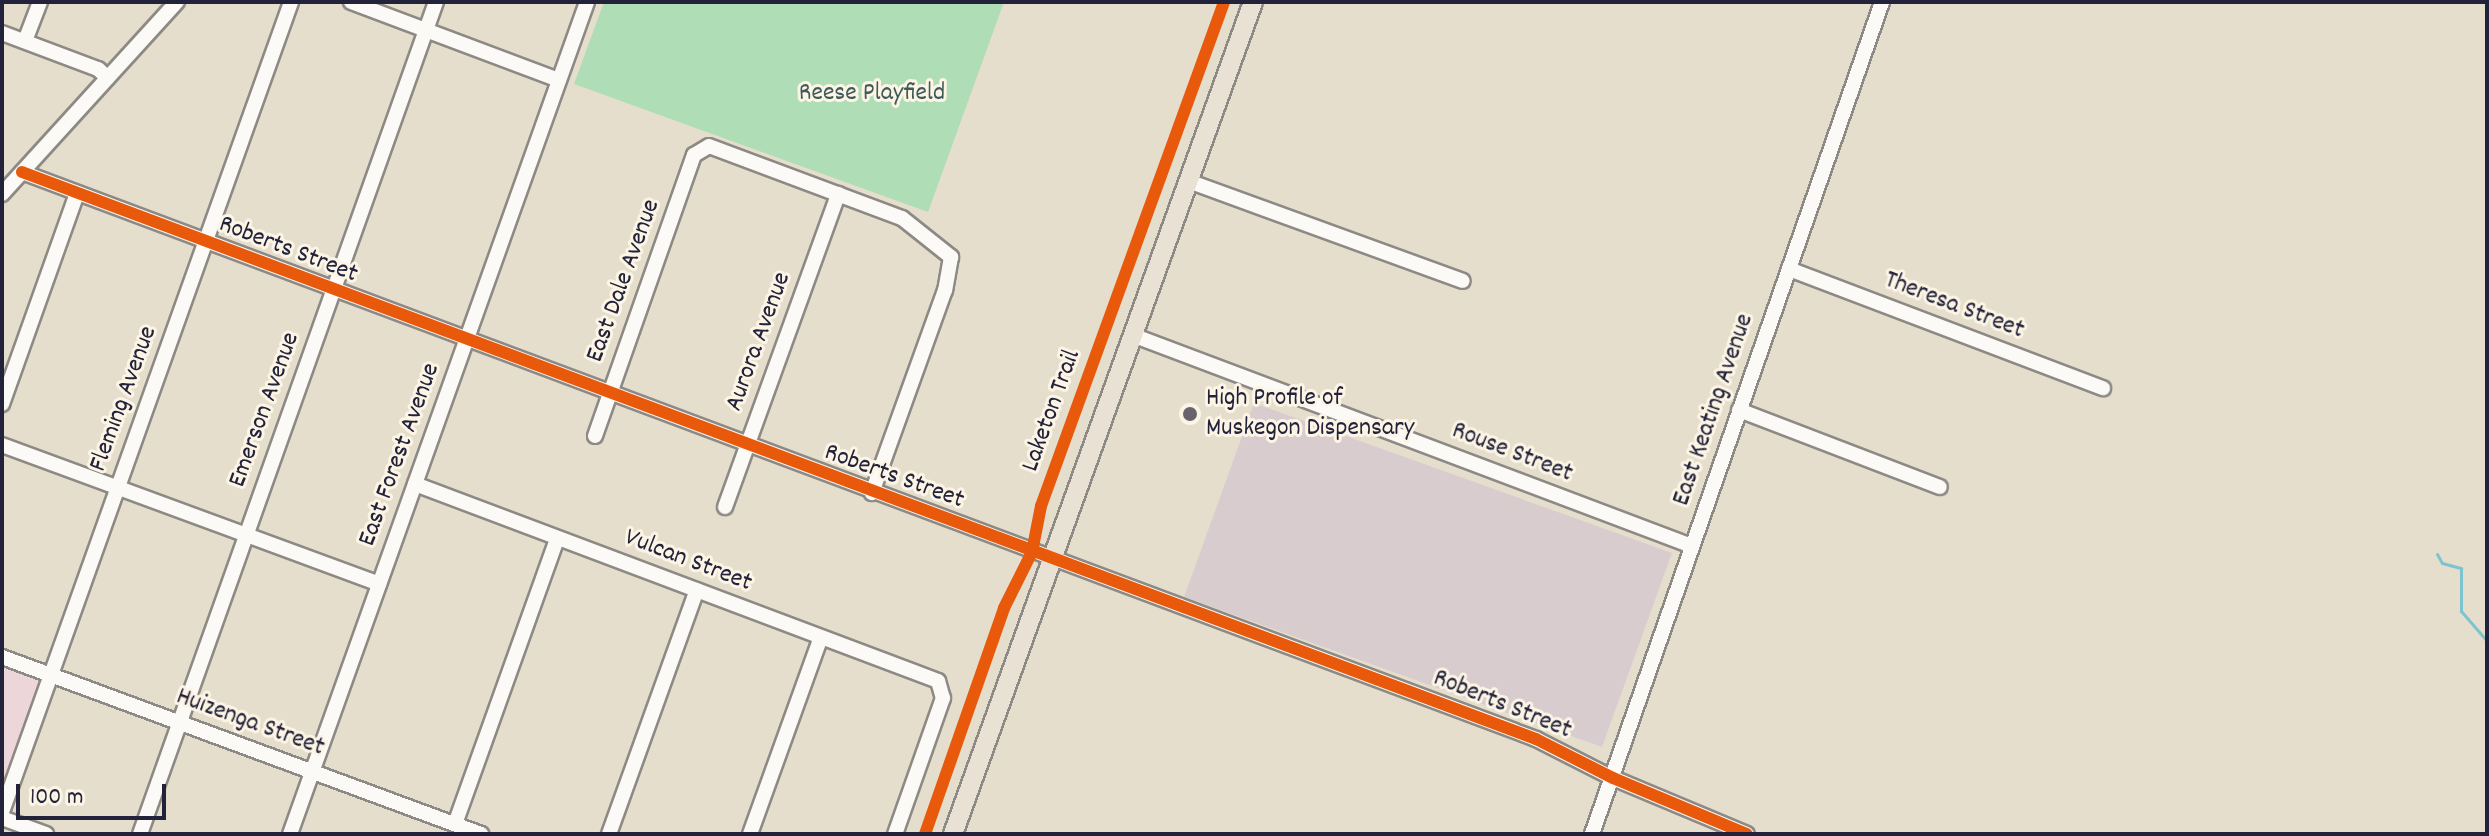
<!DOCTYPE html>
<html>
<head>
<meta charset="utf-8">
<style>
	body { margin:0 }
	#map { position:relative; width:2489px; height:836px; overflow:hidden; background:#e6decc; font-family:Dekko,sans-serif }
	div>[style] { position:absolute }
	.built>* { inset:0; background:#ecd6d9 }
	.industrial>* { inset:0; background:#d9cccf }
	.green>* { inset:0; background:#afddb5 }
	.stream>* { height:3px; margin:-1.5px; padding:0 1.5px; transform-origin:1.5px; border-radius:1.5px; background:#7ec4cf }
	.roads { filter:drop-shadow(2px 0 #8d8984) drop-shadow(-2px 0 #8d8984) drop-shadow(0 2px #8d8984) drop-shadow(0 -2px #8d8984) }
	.minor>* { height:14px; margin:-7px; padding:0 7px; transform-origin:7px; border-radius:7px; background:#fbfaf7 }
	.major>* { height:18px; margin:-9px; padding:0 9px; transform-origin:9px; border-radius:9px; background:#e9e1d4 }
	.cycleway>* { height:12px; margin:-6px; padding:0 6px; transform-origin:6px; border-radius:6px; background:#e8590c }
	.dots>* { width:22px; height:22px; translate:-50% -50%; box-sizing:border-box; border:4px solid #fcf5e5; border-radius:50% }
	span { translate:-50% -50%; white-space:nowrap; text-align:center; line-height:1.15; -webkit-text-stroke:6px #fcf5e5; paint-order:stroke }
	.park-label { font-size:26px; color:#3f5a5a }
	.street-label { font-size:26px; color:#22223b }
	.poi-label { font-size:26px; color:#22223b }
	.left { translate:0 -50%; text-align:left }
	.frame { position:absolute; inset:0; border:4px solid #22223b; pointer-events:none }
	.scale { position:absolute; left:16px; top:784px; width:150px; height:36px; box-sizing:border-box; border:4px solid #22223b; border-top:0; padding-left:10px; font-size:24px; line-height:28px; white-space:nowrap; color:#22223b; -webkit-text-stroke:6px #fcf5e5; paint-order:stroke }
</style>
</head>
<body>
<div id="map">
	<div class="built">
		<i style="clip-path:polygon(2px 662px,43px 678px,2px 787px)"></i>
	</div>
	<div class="industrial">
		<i style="clip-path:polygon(1254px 403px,1672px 553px,1602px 747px,1184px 597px)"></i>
	</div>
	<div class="green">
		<i style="clip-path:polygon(604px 2px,1004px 2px,928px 212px,574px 84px)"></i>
	</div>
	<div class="stream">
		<i style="left:2437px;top:554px;width:10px;rotate:61deg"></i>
		<i style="left:2442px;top:563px;width:20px;rotate:15deg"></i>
		<i style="left:2461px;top:568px;width:43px;rotate:90deg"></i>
		<i style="left:2461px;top:611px;width:40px;rotate:49deg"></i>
	</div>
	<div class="roads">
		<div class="minor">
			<i style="left:351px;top:2px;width:222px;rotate:20.6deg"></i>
			<i style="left:2px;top:33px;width:103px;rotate:20.6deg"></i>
			<i style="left:98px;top:69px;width:13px;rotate:42deg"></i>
			<i style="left:25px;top:41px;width:42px;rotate:-69deg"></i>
			<i style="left:22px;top:172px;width:1617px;rotate:20.53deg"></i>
			<i style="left:1536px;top:739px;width:86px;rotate:26.9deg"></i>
			<i style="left:1613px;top:778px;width:145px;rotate:22.7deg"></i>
			<i style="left:1191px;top:182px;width:289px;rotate:20deg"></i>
			<i style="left:2px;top:194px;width:260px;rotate:-47.7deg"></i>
			<i style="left:1789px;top:269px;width:336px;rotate:20.8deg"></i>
			<i style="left:1135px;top:336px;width:595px;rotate:20.66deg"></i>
			<i style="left:2px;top:404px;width:224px;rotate:-70.4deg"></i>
			<i style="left:1739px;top:410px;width:215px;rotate:21deg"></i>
			<i style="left:595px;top:436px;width:298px;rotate:-70.6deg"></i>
			<i style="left:694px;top:155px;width:17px;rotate:-31deg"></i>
			<i style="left:709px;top:146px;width:206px;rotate:20.5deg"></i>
			<i style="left:902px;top:218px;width:63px;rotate:38.5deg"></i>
			<i style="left:951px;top:257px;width:34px;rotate:100deg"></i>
			<i style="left:945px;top:290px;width:216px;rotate:109.8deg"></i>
			<i style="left:2px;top:445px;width:402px;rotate:20.2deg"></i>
			<i style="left:415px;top:484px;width:559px;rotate:20.64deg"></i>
			<i style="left:938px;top:681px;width:18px;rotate:74deg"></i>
			<i style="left:943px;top:698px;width:144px;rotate:109.4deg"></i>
			<i style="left:725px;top:507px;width:333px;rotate:-70.1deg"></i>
			<i style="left:2px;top:657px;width:511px;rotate:20.28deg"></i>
			<i style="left:2px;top:812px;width:860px;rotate:-70.36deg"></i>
			<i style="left:2px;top:818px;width:47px;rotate:20deg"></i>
			<i style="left:455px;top:824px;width:303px;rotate:-70.3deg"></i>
			<i style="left:140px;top:834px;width:883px;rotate:-70.42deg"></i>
			<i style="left:290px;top:834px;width:883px;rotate:-70.35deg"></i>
			<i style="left:609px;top:834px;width:259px;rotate:-70.2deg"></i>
			<i style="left:750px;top:834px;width:209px;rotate:-70.2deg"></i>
			<i style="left:1592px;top:834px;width:881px;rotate:-70.78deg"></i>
		</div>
		<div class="major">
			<i style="left:953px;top:834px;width:884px;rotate:-70.17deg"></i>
		</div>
	</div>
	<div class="cycleway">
		<i style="left:22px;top:172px;width:1617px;rotate:20.53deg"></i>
		<i style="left:1536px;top:739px;width:86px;rotate:26.9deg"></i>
		<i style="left:1613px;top:778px;width:145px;rotate:22.7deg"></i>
		<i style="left:925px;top:834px;width:239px;rotate:-70.7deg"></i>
		<i style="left:1004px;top:608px;width:63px;rotate:-63.4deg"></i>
		<i style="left:1032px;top:552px;width:47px;rotate:-78.9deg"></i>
		<i style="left:1041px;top:506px;width:536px;rotate:-70.04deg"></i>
	</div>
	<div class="dots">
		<i style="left:1190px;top:414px;background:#67646e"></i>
	</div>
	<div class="park-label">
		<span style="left:872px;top:94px">Reese Playfield</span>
	</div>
	<div class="street-label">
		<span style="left:288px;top:250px;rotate:21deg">Roberts Street</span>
		<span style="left:624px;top:281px;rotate:-70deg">East Dale Avenue</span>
		<span style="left:1954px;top:306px;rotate:21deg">Theresa Street</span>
		<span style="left:759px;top:342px;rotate:-70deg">Aurora Avenue</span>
		<span style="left:124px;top:399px;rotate:-70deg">Fleming Avenue</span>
		<span style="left:265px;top:410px;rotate:-70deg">Emerson Avenue</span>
		<span style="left:1714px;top:410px;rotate:-71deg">East Keating Avenue</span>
		<span style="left:1052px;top:411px;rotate:-70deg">Laketon Trail</span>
		<span style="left:1512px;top:453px;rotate:21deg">Rouse Street</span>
		<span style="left:400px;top:455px;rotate:-70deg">East Forest Avenue</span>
		<span style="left:894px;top:477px;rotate:20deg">Roberts Street</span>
		<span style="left:688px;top:561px;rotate:21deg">Vulcan Street</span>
		<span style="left:1502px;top:705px;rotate:22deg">Roberts Street</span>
		<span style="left:250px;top:723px;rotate:20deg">Huizenga Street</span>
	</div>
	<div class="poi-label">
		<span class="left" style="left:1206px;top:414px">High Profile of<br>Muskegon Dispensary</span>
	</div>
	<div class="frame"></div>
	<div class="scale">100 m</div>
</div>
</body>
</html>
